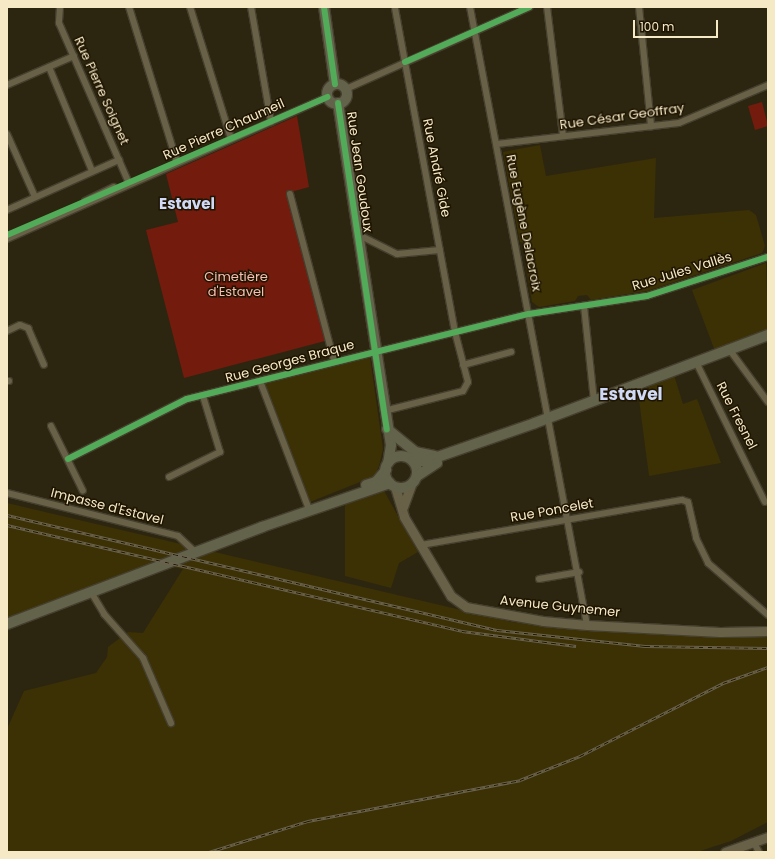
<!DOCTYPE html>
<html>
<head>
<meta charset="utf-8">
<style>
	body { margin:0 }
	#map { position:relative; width:775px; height:859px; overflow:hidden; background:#2c2610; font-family:Poppins,sans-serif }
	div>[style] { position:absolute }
	.built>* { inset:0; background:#3c3005 }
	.green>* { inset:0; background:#731b0d }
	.roads { filter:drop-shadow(1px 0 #453f2e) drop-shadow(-1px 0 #453f2e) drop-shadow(0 1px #453f2e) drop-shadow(0 -1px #453f2e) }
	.minor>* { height:6px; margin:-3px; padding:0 3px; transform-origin:3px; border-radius:3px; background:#686147 }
	.secondary>* { height:9px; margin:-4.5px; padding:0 4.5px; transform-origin:4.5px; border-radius:4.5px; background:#686147 }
	.primary>* { height:10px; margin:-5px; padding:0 5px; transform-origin:5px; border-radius:5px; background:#63624b }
	.primary>.ring { margin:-5px; padding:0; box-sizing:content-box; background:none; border:10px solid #63624b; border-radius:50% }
	.rail>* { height:3px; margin-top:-1.5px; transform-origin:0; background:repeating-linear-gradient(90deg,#1e1400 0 4.5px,#6a634f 0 9px); box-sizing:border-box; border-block:1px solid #6a634f }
	.cycleway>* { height:6px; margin:-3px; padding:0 3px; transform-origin:3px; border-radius:3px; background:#51ab58 }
	span { translate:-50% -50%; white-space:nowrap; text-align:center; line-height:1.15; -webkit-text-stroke:3px #1e1400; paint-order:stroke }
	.street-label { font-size:13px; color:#f5e9c6 }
	.park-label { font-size:13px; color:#f9bdb1 }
	.quarter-label { font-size:15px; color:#d0d9f5; font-weight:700 }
	.district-label { font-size:17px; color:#d0d9f5; font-weight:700 }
	.frame { position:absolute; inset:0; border:8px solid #f5e9c6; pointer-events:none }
	.scale { position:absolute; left:633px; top:20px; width:85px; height:18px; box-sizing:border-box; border:2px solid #f5e9c6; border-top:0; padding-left:5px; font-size:12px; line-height:14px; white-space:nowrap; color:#f5e9c6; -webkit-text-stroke:3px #1e1400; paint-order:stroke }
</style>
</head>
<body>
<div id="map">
	<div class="built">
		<i style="clip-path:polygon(540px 145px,546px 176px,656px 158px,654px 218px,749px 210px,756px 215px,765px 246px,762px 253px,647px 291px,591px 300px,587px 295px,578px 296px,575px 301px,539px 307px,532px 302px,526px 267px,529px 263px,526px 243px,520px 242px,503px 152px)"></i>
		<i style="clip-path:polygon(766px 263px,768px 331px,715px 351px,692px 290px)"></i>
		<i style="clip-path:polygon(370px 357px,383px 449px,379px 466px,375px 476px,310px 502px,265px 383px)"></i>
		<i style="clip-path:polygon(674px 375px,683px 404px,697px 399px,721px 463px,649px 476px,638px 392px)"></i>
		<i style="clip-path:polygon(383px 489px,418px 552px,399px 563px,391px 588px,345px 576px,345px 501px)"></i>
		<i style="clip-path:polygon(7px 503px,512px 622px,633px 633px,768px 636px,768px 822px,731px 841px,697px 852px,7px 852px,7px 729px,24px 691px,96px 673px,107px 657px,108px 647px,128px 632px,143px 633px,183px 569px,172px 567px,7px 629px)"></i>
	</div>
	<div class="green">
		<i style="clip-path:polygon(762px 102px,768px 126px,755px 130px,748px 106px)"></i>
		<i style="clip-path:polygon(297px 116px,309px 187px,287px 193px,325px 341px,184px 378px,146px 230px,178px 222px,166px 174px)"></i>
	</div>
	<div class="roads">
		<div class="minor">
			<i style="left:60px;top:7px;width:16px;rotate:94deg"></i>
			<i style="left:59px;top:23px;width:175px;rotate:66.4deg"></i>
			<i style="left:129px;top:7px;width:162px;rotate:72.8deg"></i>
			<i style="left:190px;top:7px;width:138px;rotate:72.7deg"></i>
			<i style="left:251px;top:7px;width:117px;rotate:80.1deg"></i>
			<i style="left:470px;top:7px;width:629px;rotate:79.28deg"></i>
			<i style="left:547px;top:7px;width:130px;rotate:82.9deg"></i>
			<i style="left:639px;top:7px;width:120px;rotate:84.2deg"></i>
			<i style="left:49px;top:67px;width:113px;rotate:67.5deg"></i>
			<i style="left:7px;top:85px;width:73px;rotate:-23.4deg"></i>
			<i style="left:346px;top:89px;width:201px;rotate:-24.1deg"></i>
			<i style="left:7px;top:134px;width:69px;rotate:66deg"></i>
			<i style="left:497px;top:144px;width:183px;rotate:-6.6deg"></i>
			<i style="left:679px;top:123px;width:97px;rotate:-23.1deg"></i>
			<i style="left:290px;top:194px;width:173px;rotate:75.2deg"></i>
			<i style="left:85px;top:201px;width:32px;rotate:-26deg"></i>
			<i style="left:7px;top:210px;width:123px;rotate:-24.1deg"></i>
			<i style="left:357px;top:234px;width:45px;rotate:26.6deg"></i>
			<i style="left:397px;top:254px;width:43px;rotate:-5.3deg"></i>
			<i style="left:7px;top:239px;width:351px;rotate:-23.9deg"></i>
			<i style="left:584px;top:306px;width:96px;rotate:84deg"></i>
			<i style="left:7px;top:331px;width:14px;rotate:-25deg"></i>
			<i style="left:20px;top:325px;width:9px;rotate:21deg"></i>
			<i style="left:28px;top:328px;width:40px;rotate:66.6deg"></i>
			<i style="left:729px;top:349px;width:66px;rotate:53.7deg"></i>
			<i style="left:696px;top:362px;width:156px;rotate:63.8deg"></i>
			<i style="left:463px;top:365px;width:50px;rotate:-15.2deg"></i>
			<i style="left:7px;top:381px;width:2px"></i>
			<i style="left:260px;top:381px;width:140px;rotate:69.1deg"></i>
			<i style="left:384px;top:411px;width:81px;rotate:-14.2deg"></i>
			<i style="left:463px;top:391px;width:10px;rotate:-61deg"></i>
			<i style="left:468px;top:382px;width:52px;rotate:-104.6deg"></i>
			<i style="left:455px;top:332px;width:330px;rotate:-100.5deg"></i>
			<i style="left:51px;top:426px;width:72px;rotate:63.8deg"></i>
			<i style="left:68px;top:459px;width:133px;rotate:-26.8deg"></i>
			<i style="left:187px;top:399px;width:352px;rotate:-14deg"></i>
			<i style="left:529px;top:314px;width:119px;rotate:-8.7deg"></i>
			<i style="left:647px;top:296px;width:127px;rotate:-17.9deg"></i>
			<i style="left:169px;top:477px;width:57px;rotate:-26.1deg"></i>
			<i style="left:220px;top:452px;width:59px;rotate:-106.9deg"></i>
			<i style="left:7px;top:493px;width:176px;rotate:14.1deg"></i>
			<i style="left:178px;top:536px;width:23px;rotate:43deg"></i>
			<i style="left:421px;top:545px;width:265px;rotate:-9.8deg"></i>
			<i style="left:682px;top:500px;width:6px;rotate:18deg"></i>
			<i style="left:688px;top:502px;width:37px;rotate:77deg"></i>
			<i style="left:696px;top:538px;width:28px;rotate:64deg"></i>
			<i style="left:708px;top:563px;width:79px;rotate:40.9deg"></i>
			<i style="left:539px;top:579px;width:41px;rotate:-9.9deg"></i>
			<i style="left:91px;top:592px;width:26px;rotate:59deg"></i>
			<i style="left:104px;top:614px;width:59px;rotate:48.4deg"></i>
			<i style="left:143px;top:658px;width:71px;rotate:66.7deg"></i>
			<i style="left:754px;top:843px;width:10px;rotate:61deg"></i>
		</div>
		<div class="secondary">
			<i style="left:395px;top:487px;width:31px;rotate:73deg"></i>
			<i style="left:404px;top:517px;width:92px;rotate:59.3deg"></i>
			<i style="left:451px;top:596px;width:19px;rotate:36deg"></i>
			<i style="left:466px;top:607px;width:78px;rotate:10.3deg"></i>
			<i style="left:543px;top:621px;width:44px;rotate:5.2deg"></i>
			<i style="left:587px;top:625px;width:133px;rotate:3deg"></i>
			<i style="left:720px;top:632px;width:48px;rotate:-1.2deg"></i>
			<i style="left:403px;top:507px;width:23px;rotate:-70deg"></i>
			<i style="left:725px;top:852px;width:46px;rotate:-19.2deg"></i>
		</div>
		<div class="primary">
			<i style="left:324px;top:7px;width:78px;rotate:81.9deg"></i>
			<i class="ring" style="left:327px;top:84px;width:10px;height:10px"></i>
			<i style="left:338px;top:103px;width:346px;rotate:81.2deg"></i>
			<i style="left:391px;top:445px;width:18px;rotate:99deg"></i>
			<i style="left:387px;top:429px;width:36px;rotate:39deg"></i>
			<i style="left:415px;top:452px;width:20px;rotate:11deg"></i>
			<i class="ring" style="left:385px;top:456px;width:22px;height:22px"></i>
			<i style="left:413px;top:461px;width:13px"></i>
			<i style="left:426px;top:461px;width:115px;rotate:-19.2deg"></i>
			<i style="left:535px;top:423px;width:249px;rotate:-20.7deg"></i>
			<i style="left:417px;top:476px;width:24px;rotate:-33deg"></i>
			<i style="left:366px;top:485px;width:10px;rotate:-17deg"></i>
			<i style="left:376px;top:482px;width:16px;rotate:-50deg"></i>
			<i style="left:7px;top:624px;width:273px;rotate:-20.8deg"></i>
			<i style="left:262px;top:527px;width:135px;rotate:-19deg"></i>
		</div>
	</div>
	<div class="rail">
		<i style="left:7px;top:515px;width:503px;rotate:13.21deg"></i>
		<i style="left:497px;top:630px;width:149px;rotate:6.2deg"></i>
		<i style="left:645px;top:646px;width:123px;rotate:0.9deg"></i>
		<i style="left:7px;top:525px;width:467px;rotate:13.1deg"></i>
		<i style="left:462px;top:631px;width:115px;rotate:7.5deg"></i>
		<i style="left:209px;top:852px;width:104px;rotate:-17.4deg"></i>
		<i style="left:308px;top:821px;width:216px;rotate:-10.9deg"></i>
		<i style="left:520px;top:780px;width:65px;rotate:-21.8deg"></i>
		<i style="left:580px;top:756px;width:161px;rotate:-27deg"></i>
		<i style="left:723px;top:683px;width:48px;rotate:-19.6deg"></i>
	</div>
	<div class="cycleway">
		<i style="left:324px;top:7px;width:78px;rotate:81.9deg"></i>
		<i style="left:405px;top:62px;width:136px;rotate:-23.9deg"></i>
		<i style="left:338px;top:103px;width:330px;rotate:81.5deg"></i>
		<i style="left:7px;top:235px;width:349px;rotate:-23.3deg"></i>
		<i style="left:68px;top:459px;width:133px;rotate:-26.8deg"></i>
		<i style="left:187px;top:399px;width:352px;rotate:-14deg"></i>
		<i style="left:529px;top:314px;width:119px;rotate:-8.7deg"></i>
		<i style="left:647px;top:296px;width:127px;rotate:-17.9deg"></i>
	</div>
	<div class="street-label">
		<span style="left:101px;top:91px;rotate:66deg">Rue Pierre Soignet</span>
		<span style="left:622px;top:117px;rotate:-8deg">Rue César Geoffray</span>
		<span style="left:224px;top:130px;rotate:-24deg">Rue Pierre Chaumeil</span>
		<span style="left:436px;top:168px;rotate:79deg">Rue André Gide</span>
		<span style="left:359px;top:172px;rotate:82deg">Rue Jean Goudoux</span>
		<span style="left:523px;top:223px;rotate:79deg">Rue Eugène Delacroix</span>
		<span style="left:682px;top:272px;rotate:-17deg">Rue Jules Vallès</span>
		<span style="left:290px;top:362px;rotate:-15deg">Rue Georges Braque</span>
		<span style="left:736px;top:416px;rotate:63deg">Rue Fresnel</span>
		<span style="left:107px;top:507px;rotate:14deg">Impasse d'Estavel</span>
		<span style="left:552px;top:511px;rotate:-10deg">Rue Poncelet</span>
		<span style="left:560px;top:607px;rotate:6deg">Avenue Guynemer</span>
	</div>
	<div class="park-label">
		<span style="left:236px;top:285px">Cimetière<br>d'Estavel</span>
	</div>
	<div class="quarter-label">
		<span style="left:187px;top:204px">Estavel</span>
	</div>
	<div class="district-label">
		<span style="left:631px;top:395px">Estavel</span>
	</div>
	<div class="frame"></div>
	<div class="scale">100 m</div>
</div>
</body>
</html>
